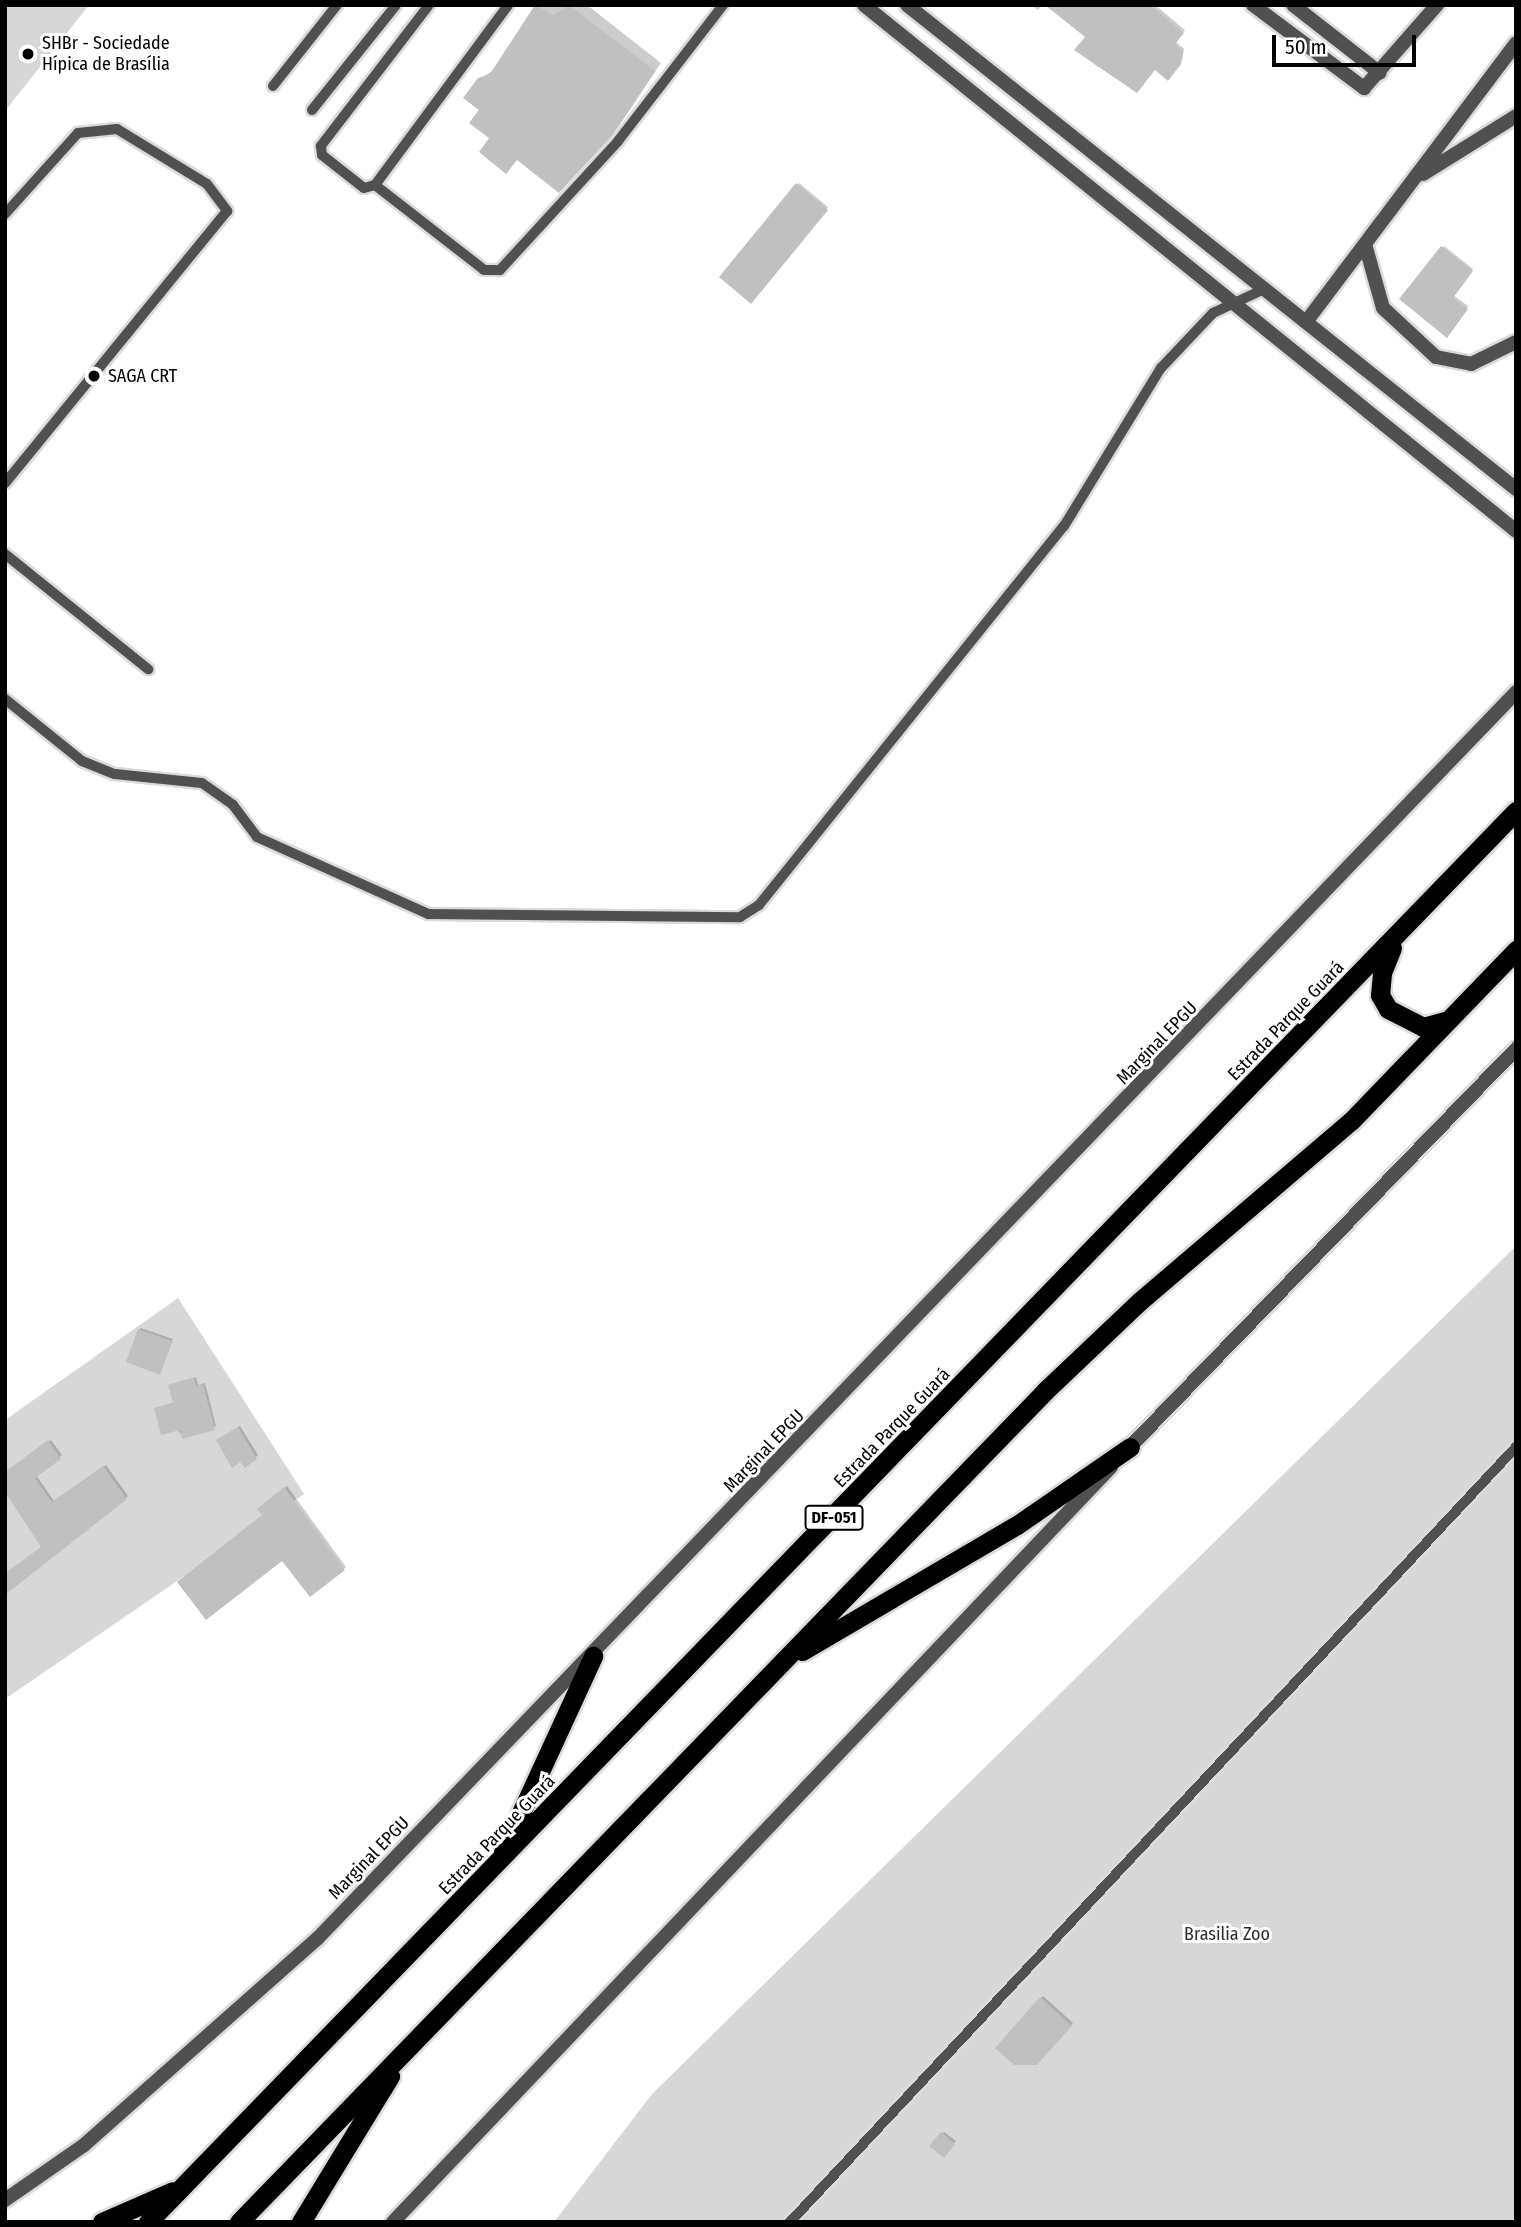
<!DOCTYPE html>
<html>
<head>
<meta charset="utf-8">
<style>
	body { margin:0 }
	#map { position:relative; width:1521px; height:2227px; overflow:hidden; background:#fff; font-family:"Fira Sans Condensed",sans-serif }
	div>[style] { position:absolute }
	.green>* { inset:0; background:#d7d7d7 }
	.shadow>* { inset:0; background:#0003 }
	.building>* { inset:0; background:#c0c0c0 }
	.roads { filter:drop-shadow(2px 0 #dbdbdb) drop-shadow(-2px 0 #dbdbdb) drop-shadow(0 2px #dbdbdb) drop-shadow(0 -2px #dbdbdb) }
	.service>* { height:10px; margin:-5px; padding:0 5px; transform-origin:5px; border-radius:5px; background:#505050 }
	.minor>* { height:14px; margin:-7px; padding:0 7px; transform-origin:7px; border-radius:7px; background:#505050 }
	.tertiary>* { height:14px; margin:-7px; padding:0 7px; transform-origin:7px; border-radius:7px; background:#505050 }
	.trunk>* { height:19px; margin:-9.5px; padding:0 9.5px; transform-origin:9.5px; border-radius:9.5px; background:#000 }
	.dots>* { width:19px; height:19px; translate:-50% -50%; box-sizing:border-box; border:4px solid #fff; border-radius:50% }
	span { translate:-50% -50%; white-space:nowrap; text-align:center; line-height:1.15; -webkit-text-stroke:6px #fff; paint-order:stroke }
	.shield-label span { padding:2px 5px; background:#fff; border:2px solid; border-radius:5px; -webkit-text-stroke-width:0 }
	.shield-label { font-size:16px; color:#000; font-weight:700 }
	.poi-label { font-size:18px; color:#000 }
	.left { translate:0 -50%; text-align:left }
	.street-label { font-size:18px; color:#000 }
	.park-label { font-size:18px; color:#2e2e2e }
	.frame { position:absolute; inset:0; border:7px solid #000; pointer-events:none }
	.scale { position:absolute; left:1272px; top:35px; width:144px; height:32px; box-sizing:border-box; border:4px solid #000; border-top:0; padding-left:9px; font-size:21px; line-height:24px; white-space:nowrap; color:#000; -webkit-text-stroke:5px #fff; paint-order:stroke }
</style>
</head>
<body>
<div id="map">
	<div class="green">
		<i style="clip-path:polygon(5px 5px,89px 5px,5px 111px)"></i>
		<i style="clip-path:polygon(1516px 1246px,1516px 2222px,554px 2222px,652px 2094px)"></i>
		<i style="clip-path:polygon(178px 1298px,304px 1494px,5px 1699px,5px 1420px)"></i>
	</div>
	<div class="shadow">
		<i style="clip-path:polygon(538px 5px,587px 5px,661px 63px,619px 126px,559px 191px,492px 137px,481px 110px,479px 79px,497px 68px)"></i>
		<i style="clip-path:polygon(1031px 5px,1042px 5px,1038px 10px)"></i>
		<i style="clip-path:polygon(1047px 5px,1155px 5px,1185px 30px,1176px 42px,1184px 49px,1182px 60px,1169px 76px,1155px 68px,1098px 67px,1077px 50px,1087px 37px)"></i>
		<i style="clip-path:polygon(799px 183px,828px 207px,751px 302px,721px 277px)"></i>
		<i style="clip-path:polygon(1444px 246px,1473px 269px,1453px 295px,1468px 306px,1448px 334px,1402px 299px)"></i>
		<i style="clip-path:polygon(141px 1328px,173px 1339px,161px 1371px,139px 1330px)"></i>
		<i style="clip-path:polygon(196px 1377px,198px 1385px,205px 1383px,216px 1426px,183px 1436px,156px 1408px,175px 1402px,172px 1384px)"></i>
		<i style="clip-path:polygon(240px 1426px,258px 1455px,245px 1466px,240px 1459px,232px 1466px,218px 1440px)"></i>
		<i style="clip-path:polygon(51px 1440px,62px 1455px,36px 1475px,54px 1501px,106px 1465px,128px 1496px,5px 1593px,43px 1547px,5px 1473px)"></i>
		<i style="clip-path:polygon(287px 1486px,346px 1567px,310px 1594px,260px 1509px)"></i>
		<i style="clip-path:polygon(1043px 1996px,1073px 2023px,1037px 2063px,997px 2047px)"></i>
		<i style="clip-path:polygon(944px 2132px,956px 2141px,943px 2156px,932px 2146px)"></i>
	</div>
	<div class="building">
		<i style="clip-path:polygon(535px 5px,553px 15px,569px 5px,655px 71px,612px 136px,559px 193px,517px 160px,506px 174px,479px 152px,489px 138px,469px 123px,479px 110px,463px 98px,478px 78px,490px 74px)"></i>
		<i style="clip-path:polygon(1045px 5px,1150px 5px,1184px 33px,1175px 44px,1183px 51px,1181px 64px,1168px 81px,1155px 70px,1137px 93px,1074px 50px,1085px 37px)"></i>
		<i style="clip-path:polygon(796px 183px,828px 210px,751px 304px,719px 277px)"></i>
		<i style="clip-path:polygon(1441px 246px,1473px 271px,1453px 298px,1468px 309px,1447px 338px,1399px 299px)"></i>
		<i style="clip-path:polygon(138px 1329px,172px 1341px,160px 1375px,126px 1362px)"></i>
		<i style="clip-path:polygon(194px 1378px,196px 1386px,203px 1384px,215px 1430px,182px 1439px,180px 1430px,161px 1435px,154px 1408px,173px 1403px,168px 1385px)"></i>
		<i style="clip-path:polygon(238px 1427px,257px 1459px,245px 1468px,240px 1462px,232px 1468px,216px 1440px)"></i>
		<i style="clip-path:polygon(48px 1440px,61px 1459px,35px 1478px,52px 1502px,103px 1466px,127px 1499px,5px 1595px,5px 1573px,41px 1547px,5px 1492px,5px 1472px)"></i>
		<i style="clip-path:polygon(284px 1487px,345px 1570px,310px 1597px,282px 1561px,206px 1620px,177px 1582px,262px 1515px,257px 1509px)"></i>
		<i style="clip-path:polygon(1040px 1997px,1072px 2026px,1037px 2065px,1014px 2065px,995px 2048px)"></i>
		<i style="clip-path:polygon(941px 2132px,955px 2144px,944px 2158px,929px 2146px)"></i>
	</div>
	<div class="roads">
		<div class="service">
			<i style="left:429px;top:5px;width:178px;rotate:127.5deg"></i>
			<i style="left:321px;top:146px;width:9px;rotate:84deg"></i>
			<i style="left:322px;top:155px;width:53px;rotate:38.2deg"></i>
			<i style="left:364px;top:188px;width:11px;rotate:-15deg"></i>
			<i style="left:375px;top:185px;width:224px;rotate:-53.5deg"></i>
			<i style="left:273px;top:86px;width:103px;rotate:-51.7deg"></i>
			<i style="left:312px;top:110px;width:134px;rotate:-51.3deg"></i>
			<i style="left:375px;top:185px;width:138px;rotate:37.9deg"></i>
			<i style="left:484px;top:270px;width:16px"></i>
			<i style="left:500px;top:270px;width:175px;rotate:-47.5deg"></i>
			<i style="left:618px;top:141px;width:172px;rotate:-52.3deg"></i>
			<i style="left:5px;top:214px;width:109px;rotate:-48deg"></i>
			<i style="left:78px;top:133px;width:39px;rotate:-6deg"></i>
			<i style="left:117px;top:129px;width:105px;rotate:31.4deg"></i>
			<i style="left:207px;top:184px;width:34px;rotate:53deg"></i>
			<i style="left:227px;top:211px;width:351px;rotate:129.2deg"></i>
			<i style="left:5px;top:554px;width:184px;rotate:38.8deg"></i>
			<i style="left:5px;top:699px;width:99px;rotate:38.8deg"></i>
			<i style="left:82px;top:761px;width:35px;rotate:22deg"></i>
			<i style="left:115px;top:774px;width:87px;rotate:5.9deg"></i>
			<i style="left:202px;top:783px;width:38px;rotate:35deg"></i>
			<i style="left:233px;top:805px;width:40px;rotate:53deg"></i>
			<i style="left:257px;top:837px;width:188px;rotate:24.2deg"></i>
			<i style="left:428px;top:914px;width:312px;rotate:0.6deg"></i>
			<i style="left:740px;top:917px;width:22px;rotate:-32deg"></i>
			<i style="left:759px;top:905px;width:486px;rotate:-51.2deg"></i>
			<i style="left:1064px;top:526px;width:185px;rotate:-58.5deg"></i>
			<i style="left:1161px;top:368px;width:76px;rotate:-46.6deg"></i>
			<i style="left:1213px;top:313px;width:56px;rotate:-25.2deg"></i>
			<i style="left:790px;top:2222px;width:1062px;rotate:-46.87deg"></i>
		</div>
		<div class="minor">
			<i style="left:1253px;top:5px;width:139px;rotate:36.8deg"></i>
			<i style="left:1364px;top:88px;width:111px;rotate:-48.7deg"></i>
			<i style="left:1293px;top:5px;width:110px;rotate:38deg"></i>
			<i style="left:1423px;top:174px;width:110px;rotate:-31.9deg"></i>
			<i style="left:1365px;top:244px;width:66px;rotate:74.3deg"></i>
			<i style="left:1383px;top:308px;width:72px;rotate:42.8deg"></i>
			<i style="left:1436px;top:357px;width:36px;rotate:11deg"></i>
			<i style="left:1471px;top:364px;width:50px;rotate:-26.1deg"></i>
			<i style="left:1306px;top:322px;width:349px;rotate:-53deg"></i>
		</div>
		<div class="tertiary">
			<i style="left:864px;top:5px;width:838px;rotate:38.89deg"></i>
			<i style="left:907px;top:5px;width:778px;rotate:38.48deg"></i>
			<i style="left:1125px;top:1452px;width:562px;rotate:-45.87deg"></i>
			<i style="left:5px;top:2200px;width:96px;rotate:-34.8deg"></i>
			<i style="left:84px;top:2145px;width:311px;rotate:-41.5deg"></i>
			<i style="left:317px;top:1939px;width:1730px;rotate:-46.12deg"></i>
			<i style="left:393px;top:2222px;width:1042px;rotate:-46.44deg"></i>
		</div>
		<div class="trunk">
			<i style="left:1392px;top:948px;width:27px;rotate:112deg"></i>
			<i style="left:1382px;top:973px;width:22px;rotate:95deg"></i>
			<i style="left:1380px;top:995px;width:16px;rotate:60deg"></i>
			<i style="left:1388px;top:1009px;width:39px;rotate:27deg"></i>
			<i style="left:1423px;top:1027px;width:24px;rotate:-15deg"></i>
			<i style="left:802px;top:1651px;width:249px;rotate:-30.4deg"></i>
			<i style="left:1017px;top:1525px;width:137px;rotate:-34.6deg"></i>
			<i style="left:503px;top:1852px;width:216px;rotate:-65.3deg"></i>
			<i style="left:102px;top:2222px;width:77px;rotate:-23.6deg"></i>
			<i style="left:148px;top:2222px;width:1965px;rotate:-45.89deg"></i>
			<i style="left:239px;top:2222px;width:1158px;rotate:-45.87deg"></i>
			<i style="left:1045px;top:1391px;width:131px;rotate:-43.5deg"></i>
			<i style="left:1140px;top:1301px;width:277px;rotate:-40.5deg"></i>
			<i style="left:1351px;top:1121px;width:238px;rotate:-46deg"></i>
			<i style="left:301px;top:2222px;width:171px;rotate:-58.6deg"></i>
		</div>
	</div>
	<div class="dots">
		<i style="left:28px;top:54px;background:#000"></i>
		<i style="left:94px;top:376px;background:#000"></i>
	</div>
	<div class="shield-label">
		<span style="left:834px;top:1518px">DF-051</span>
	</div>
	<div class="poi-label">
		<span class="left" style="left:42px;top:54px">SHBr - Sociedade<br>Hípica de Brasília</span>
		<span class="left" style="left:108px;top:376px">SAGA CRT</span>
	</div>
	<div class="street-label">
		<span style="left:1286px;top:1021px;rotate:-46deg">Estrada Parque Guará</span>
		<span style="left:1157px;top:1043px;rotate:-46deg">Marginal EPGU</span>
		<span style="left:892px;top:1428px;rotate:-46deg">Estrada Parque Guará</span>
		<span style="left:764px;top:1451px;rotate:-46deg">Marginal EPGU</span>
		<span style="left:497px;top:1835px;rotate:-46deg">Estrada Parque Guará</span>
		<span style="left:369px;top:1858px;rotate:-46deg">Marginal EPGU</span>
	</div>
	<div class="park-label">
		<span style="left:1227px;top:1934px">Brasilia Zoo</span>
	</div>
	<div class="frame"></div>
	<div class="scale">50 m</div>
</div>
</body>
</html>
